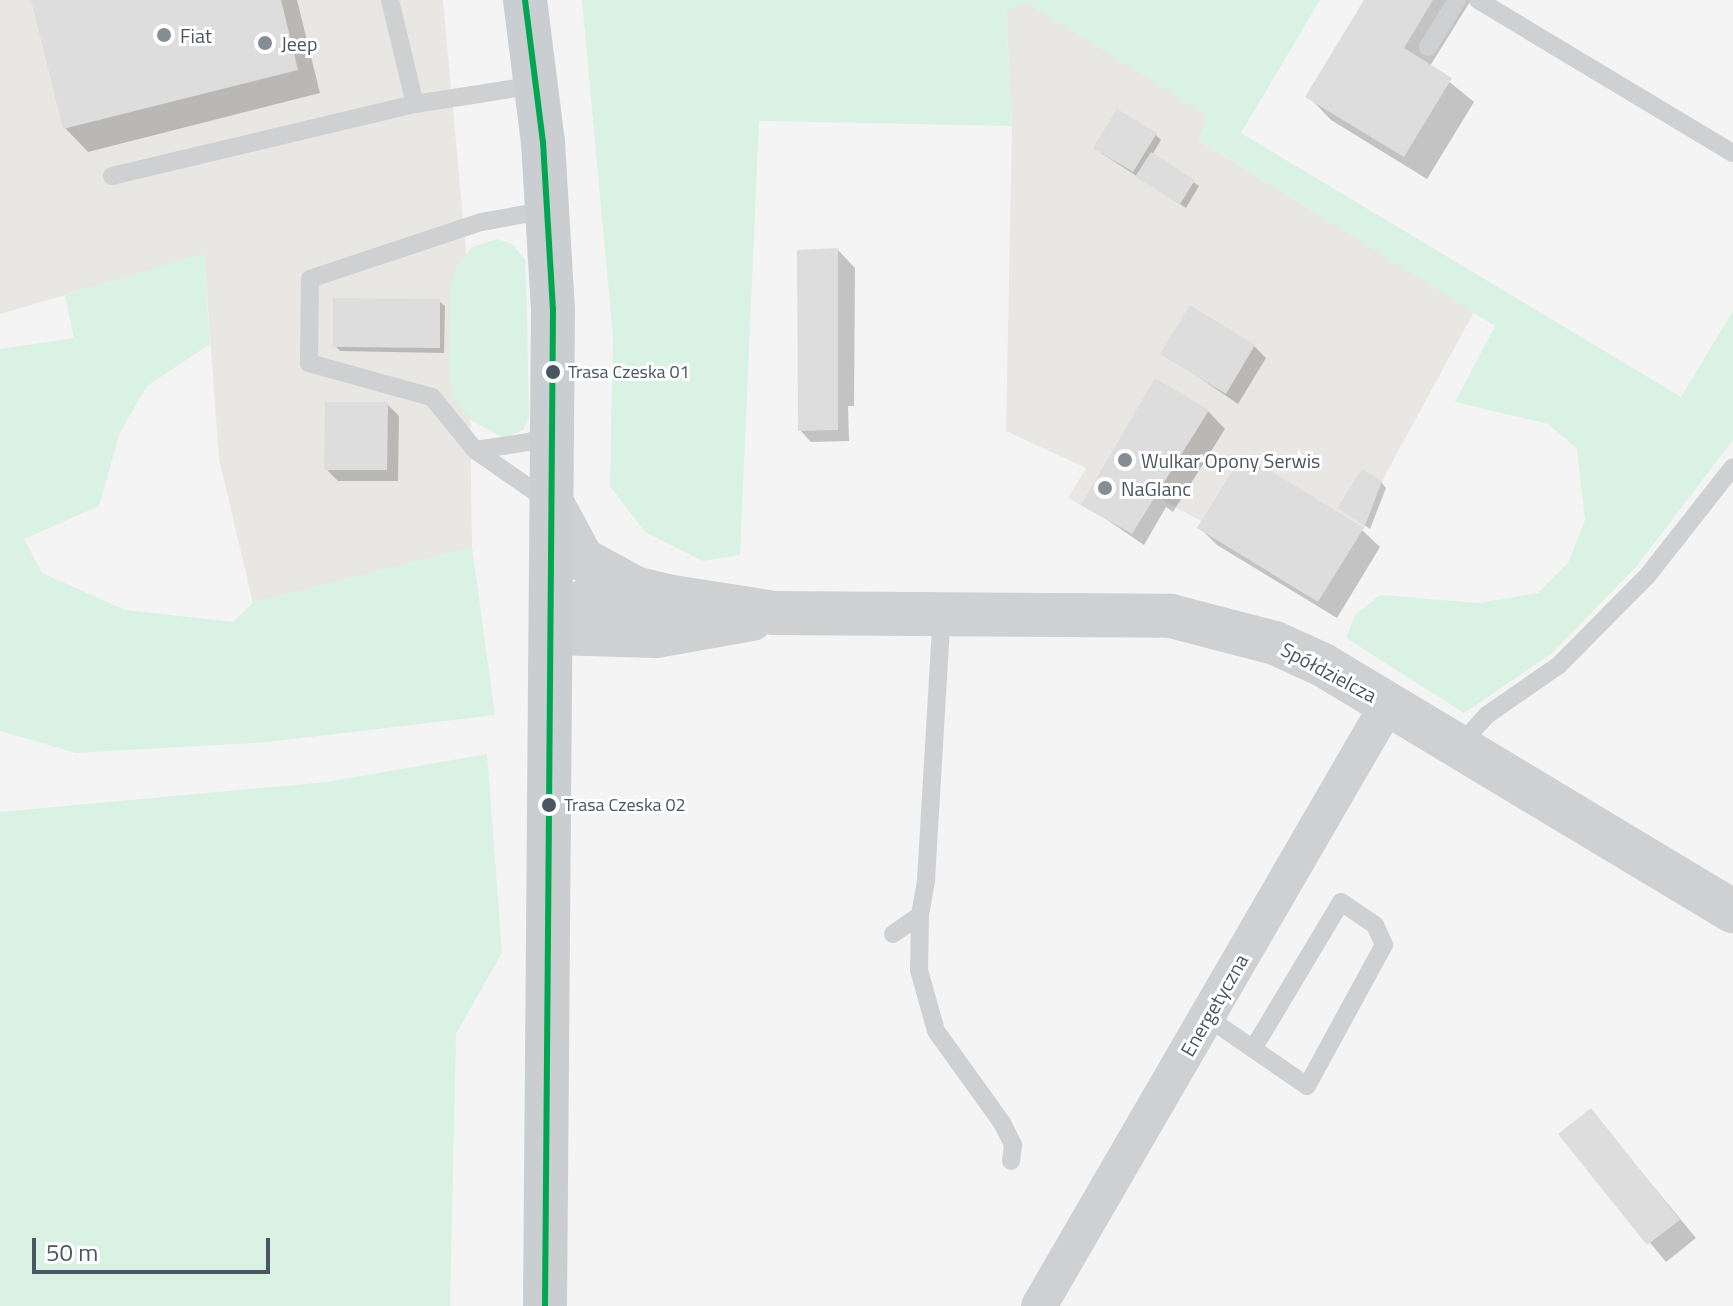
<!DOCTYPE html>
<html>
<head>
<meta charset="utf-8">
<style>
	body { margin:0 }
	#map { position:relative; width:1733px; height:1306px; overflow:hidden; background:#f4f4f4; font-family:"Titillium Web",sans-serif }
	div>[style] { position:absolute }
	.commercial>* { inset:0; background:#e8e7e3 }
	.green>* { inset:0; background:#d9f2e3 }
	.shadow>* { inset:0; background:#0003 }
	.building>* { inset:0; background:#ddddde }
	.service>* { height:18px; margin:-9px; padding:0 9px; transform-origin:9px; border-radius:9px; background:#ced0d2 }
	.minor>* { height:36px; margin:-18px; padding:0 18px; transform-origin:18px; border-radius:18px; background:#ced0d2 }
	.tertiary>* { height:44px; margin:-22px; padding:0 22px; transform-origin:22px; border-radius:22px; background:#ced0d2 }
	.primary>* { height:44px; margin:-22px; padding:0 22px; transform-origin:22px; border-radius:22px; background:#caced1 }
	.bus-1>* { height:6px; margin:-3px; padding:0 3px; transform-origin:3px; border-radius:3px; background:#00a651 }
	.dots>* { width:22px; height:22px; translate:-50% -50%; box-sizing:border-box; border:4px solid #fff; border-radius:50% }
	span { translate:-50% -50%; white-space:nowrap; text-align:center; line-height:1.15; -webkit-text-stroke:6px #fff; paint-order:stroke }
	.bus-label { font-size:18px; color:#4a5661 }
	.left { translate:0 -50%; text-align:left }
	.poi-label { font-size:20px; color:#4a5661 }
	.street-label { font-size:20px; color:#4a5661 }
	.scale { position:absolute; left:32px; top:1238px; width:238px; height:36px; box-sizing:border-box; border:4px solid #4a5661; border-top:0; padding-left:10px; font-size:24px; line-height:28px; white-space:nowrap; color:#4a5661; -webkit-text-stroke:6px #fff; paint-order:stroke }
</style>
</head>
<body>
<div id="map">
	<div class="commercial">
		<i style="clip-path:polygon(0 0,443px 0,468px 273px,472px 547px,253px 603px,219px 459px,204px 254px,0 314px)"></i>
		<i style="clip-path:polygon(1026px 2px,1209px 116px,1199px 140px,1474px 312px,1382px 481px,1364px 528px,1318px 602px,1197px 528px,1201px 521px,1155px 496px,1132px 534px,1068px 498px,1086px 468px,1006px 431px,1012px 126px,1006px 10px)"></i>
	</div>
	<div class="green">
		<i style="clip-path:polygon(582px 0,1320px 0,1241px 133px,1681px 397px,1733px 311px,1733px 440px,1636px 567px,1551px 654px,1464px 713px,1346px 638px,1355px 615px,1380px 595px,1479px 603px,1538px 593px,1568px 563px,1585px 520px,1577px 449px,1548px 424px,1455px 402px,1495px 326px,1198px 139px,1208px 116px,1026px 2px,1006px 11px,1012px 126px,759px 121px,740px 555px,703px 561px,645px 532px,610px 486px,613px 337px)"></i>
		<i style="clip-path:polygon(497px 239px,513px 244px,525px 260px,527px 311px,529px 417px,523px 430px,504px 438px,472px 421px,453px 397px,449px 379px,450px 289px,456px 268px,472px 247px)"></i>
		<i style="clip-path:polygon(204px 253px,210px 344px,147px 386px,120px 432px,99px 506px,24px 539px,42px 573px,125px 610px,233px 622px,253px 603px,472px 547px,495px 715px,268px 742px,76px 753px,0 731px,0 349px,74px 338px,65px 295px)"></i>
		<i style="clip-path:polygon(487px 754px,502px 953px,456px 1034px,450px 1306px,0 1306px,0 812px,327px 782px)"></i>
	</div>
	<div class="shadow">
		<i style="clip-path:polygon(33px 0,297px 0,320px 93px,88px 152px,65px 128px)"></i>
		<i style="clip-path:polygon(1367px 0,1471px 0,1430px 66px,1474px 102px,1427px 179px,1331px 120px,1308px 96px)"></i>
		<i style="clip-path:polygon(1156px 135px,1161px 140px,1152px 155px,1199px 186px,1186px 208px,1101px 153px)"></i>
		<i style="clip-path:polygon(838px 250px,855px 268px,854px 406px,848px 406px,849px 441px,811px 442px,800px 430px)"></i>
		<i style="clip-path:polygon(439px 301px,445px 306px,444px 353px,340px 351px,335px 346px)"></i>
		<i style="clip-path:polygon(1254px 346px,1266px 358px,1238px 404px,1163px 353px)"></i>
		<i style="clip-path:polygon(387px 404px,399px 416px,398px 481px,338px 481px,326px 469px)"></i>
		<i style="clip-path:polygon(1208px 411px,1225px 429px,1173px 512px,1166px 507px,1144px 545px,1084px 504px)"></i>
		<i style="clip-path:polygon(1381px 482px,1386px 488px,1370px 529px,1340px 508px)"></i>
		<i style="clip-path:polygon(1200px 528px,1362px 530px,1380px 547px,1337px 618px,1217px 545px)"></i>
		<i style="clip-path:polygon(1591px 1111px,1696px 1238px,1666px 1262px,1561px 1135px)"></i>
	</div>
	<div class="building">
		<i style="clip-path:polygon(31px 0,281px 0,298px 70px,63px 129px)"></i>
		<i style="clip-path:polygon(1364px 0,1433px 0,1404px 48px,1452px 78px,1404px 157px,1305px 97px)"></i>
		<i style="clip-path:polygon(1117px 109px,1157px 133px,1133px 172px,1093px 148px)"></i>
		<i style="clip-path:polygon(1151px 152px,1195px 180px,1180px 204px,1135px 177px)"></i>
		<i style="clip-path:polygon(838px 248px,838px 430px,798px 431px,797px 250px)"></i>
		<i style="clip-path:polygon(333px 298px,440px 299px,440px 348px,333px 347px)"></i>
		<i style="clip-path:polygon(1190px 305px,1255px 345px,1226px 394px,1160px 354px)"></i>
		<i style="clip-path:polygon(1155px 378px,1209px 410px,1132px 534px,1081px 505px)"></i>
		<i style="clip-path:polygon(325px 402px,388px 402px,387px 470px,324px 470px)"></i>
		<i style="clip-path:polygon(1243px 454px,1364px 528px,1318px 602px,1197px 528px)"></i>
		<i style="clip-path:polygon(1362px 469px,1382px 481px,1365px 526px,1337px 508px)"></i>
		<i style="clip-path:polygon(1591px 1108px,1680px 1220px,1647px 1245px,1558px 1134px)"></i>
	</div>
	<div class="service">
		<i style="left:390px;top:0;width:107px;rotate:76.5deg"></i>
		<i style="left:1478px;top:0;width:297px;rotate:31deg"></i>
		<i style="left:1428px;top:47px;width:55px;rotate:-58.3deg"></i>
		<i style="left:112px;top:176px;width:311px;rotate:-13.4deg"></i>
		<i style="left:415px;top:104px;width:123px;rotate:-8.9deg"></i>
		<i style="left:548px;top:210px;width:68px;rotate:169.8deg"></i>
		<i style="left:481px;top:222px;width:180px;rotate:161.6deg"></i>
		<i style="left:310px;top:279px;width:84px;rotate:90.7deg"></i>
		<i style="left:309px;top:363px;width:128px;rotate:15.5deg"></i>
		<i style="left:432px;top:397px;width:68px;rotate:50.9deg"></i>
		<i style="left:475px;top:450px;width:55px;rotate:-8.4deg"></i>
		<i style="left:529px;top:442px;width:26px;rotate:-23deg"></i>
		<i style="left:475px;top:450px;width:89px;rotate:34.9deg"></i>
		<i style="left:1459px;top:746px;width:42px;rotate:-47.9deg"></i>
		<i style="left:1487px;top:715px;width:88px;rotate:-34.8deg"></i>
		<i style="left:1559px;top:665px;width:127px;rotate:-45.3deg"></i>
		<i style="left:1648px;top:575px;width:137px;rotate:-51.8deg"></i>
		<i style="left:920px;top:915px;width:55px;rotate:91deg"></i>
		<i style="left:919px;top:970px;width:63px;rotate:74.4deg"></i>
		<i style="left:936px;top:1031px;width:113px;rotate:54.3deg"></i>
		<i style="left:1002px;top:1123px;width:25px;rotate:63deg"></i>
		<i style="left:1013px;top:1145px;width:16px;rotate:97deg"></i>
		<i style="left:893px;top:934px;width:33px;rotate:-35deg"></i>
		<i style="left:920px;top:915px;width:36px;rotate:-80deg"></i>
		<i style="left:926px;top:880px;width:266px;rotate:-86.6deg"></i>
		<i style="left:1207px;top:1017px;width:121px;rotate:34.6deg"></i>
		<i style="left:1307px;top:1086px;width:161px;rotate:-61.4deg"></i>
		<i style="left:1384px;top:945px;width:22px;rotate:-114deg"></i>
		<i style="left:1375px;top:925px;width:41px;rotate:-145.9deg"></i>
		<i style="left:1341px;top:902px;width:171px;rotate:120.9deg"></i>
	</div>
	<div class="minor">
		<i style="left:1039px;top:1306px;width:696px;rotate:-59.9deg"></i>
	</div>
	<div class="tertiary">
		<i style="left:553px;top:505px;width:61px;rotate:61.8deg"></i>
		<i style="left:582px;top:559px;width:60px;rotate:28.7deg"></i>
		<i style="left:635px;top:588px;width:32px;rotate:14deg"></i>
		<i style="left:666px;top:596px;width:109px;rotate:8.9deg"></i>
		<i style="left:774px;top:613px;width:397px;rotate:0.4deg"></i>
		<i style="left:1171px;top:616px;width:107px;rotate:14.6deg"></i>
		<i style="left:1275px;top:643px;width:53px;rotate:24.6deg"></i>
		<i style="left:1323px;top:665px;width:478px;rotate:31deg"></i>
		<i style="left:552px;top:633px;width:104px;rotate:1.7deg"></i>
		<i style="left:656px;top:636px;width:97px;rotate:-10deg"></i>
		<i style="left:552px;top:633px;width:20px;rotate:-57deg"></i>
		<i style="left:563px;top:616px;width:24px;rotate:-35deg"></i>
		<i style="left:583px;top:602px;width:69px;rotate:-4.1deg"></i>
	</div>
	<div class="primary">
		<i style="left:525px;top:0;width:143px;rotate:82.8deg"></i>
		<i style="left:543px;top:142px;width:168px;rotate:86.6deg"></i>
		<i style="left:553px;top:310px;width:996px;rotate:90.46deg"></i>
	</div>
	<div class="bus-1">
		<i style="left:525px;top:0;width:143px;rotate:82.8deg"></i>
		<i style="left:543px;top:142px;width:168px;rotate:86.6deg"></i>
		<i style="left:553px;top:310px;width:996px;rotate:90.46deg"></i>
	</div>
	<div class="dots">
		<i style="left:164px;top:35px;background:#868d94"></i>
		<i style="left:265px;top:43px;background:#868d94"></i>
		<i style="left:553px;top:372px;background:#4a5661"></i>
		<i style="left:1125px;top:460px;background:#868d94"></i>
		<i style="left:1105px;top:488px;background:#868d94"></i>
		<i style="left:549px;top:805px;background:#4a5661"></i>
	</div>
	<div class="bus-label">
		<span class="left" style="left:568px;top:372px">Trasa Czeska 01</span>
		<span class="left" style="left:564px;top:805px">Trasa Czeska 02</span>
	</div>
	<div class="poi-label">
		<span class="left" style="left:180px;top:35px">Fiat</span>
		<span class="left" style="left:281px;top:43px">Jeep</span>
		<span class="left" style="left:1141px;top:460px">Wulkar Opony Serwis</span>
		<span class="left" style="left:1121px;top:488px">NaGlanc</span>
	</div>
	<div class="street-label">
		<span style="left:1329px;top:672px;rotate:28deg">Spółdzielcza</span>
		<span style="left:1214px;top:1005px;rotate:-60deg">Energetyczna</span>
	</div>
	<div class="scale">50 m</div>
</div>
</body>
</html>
